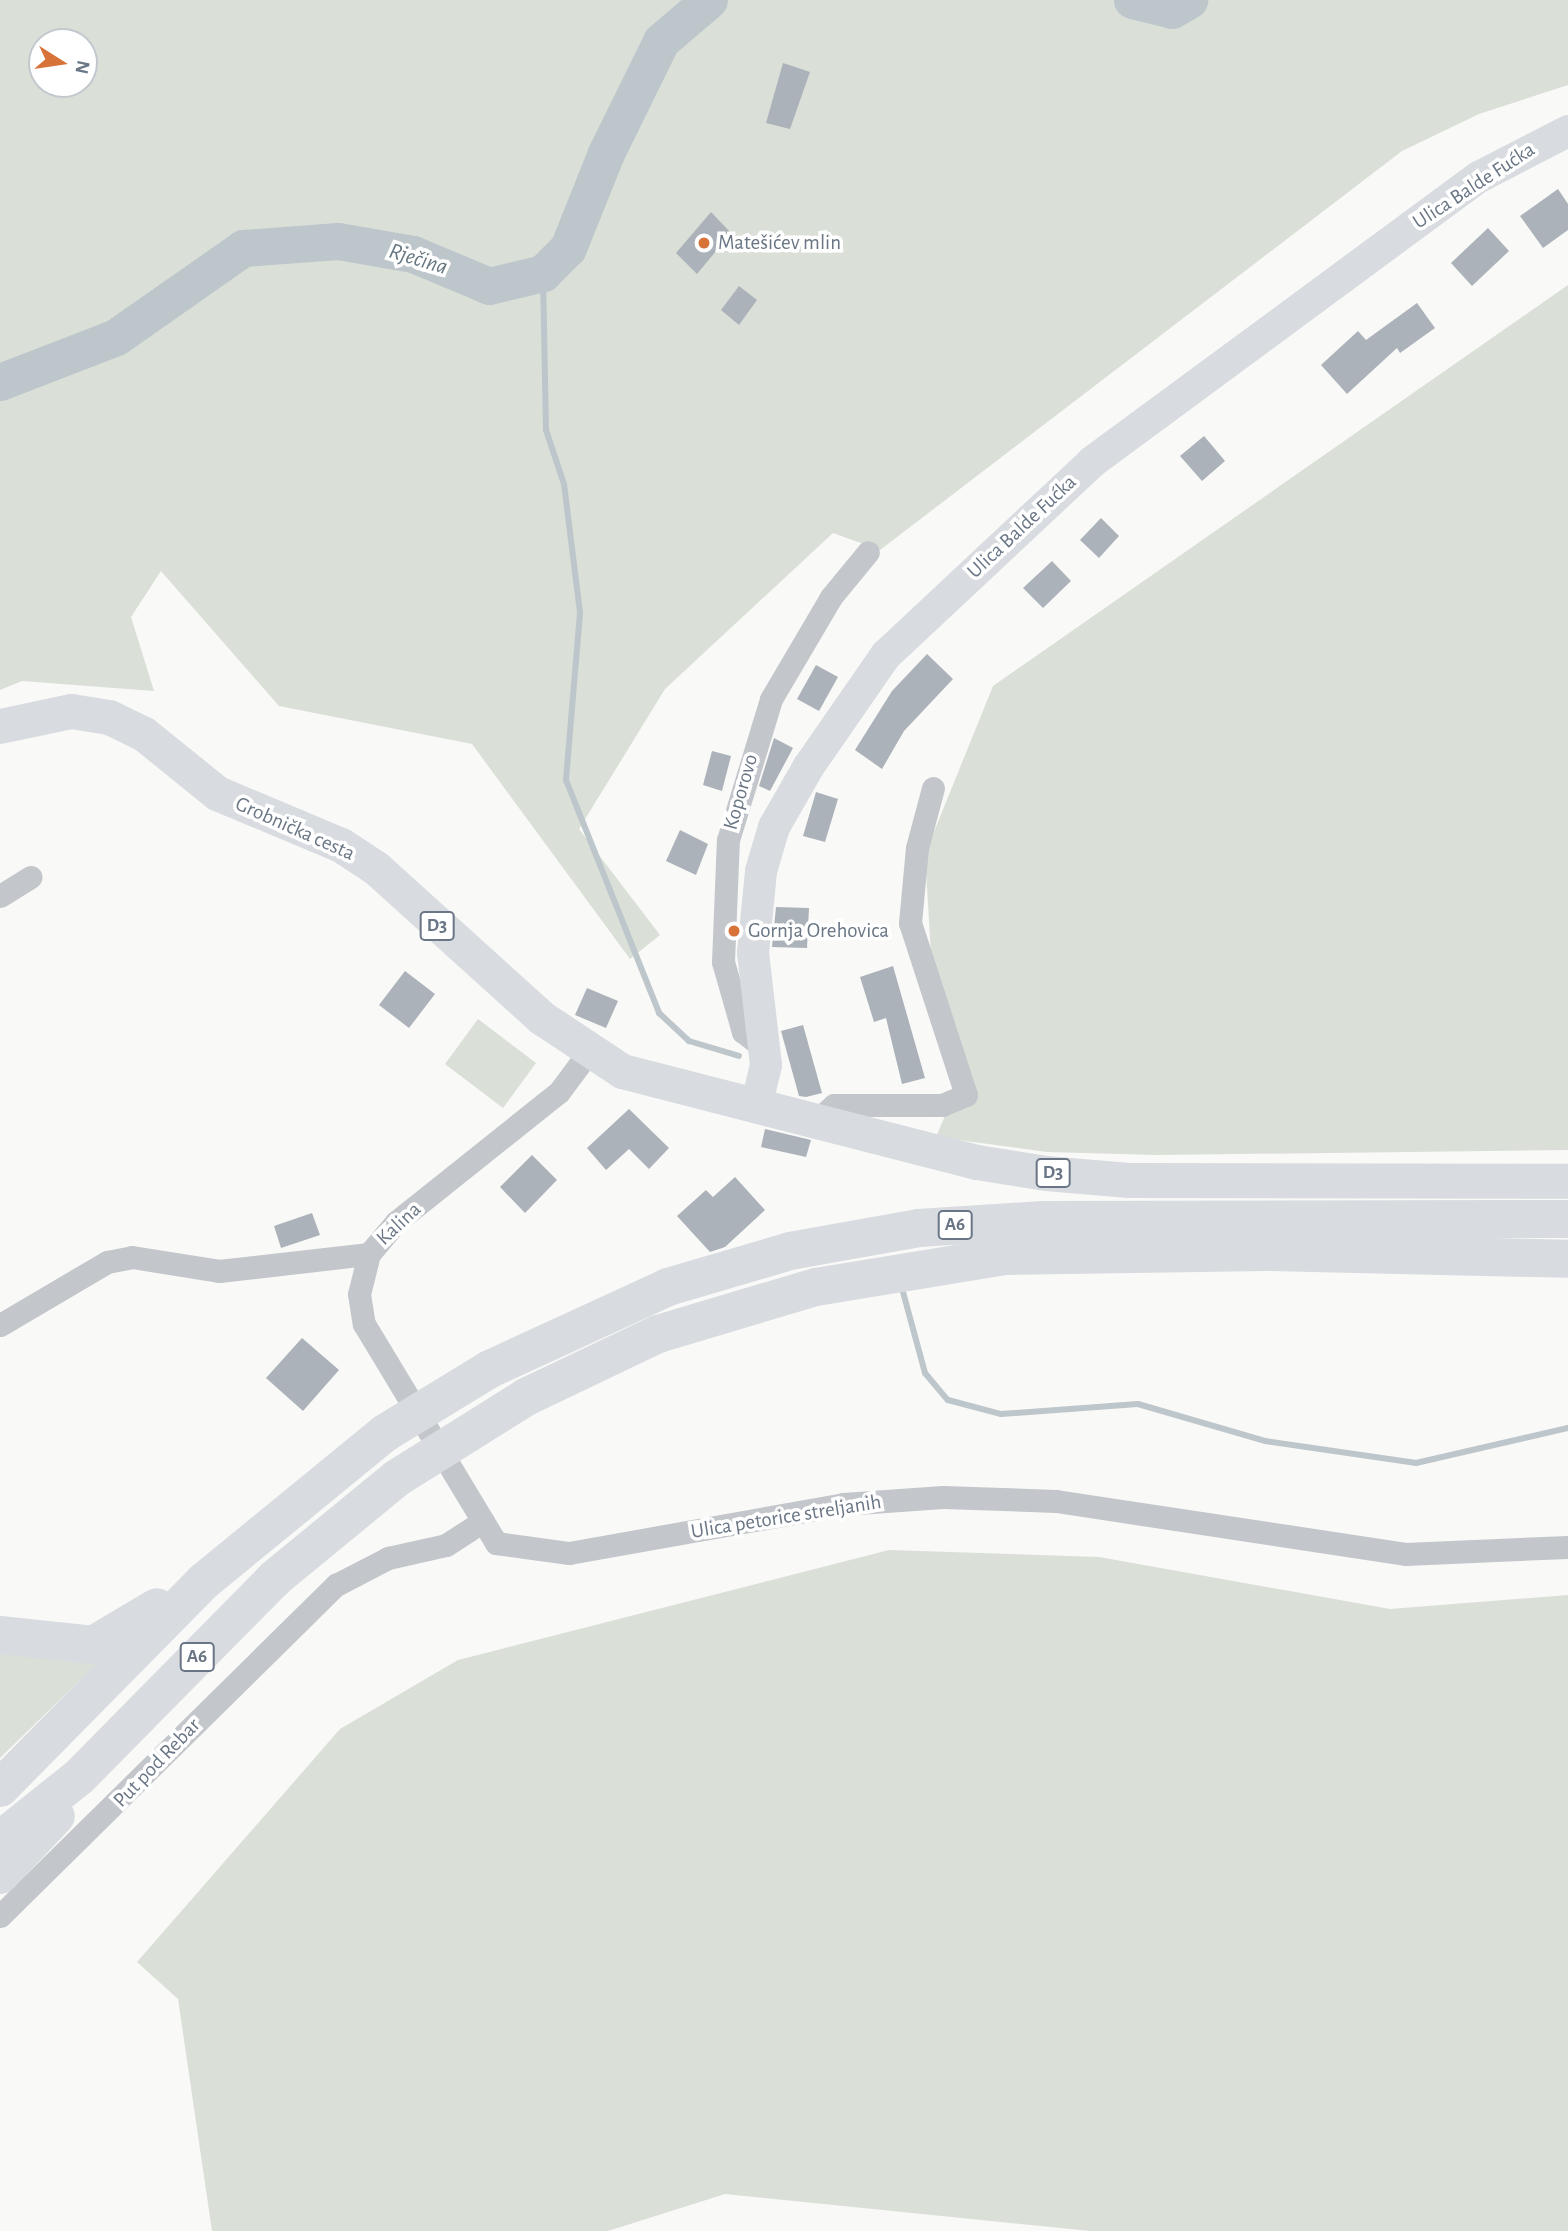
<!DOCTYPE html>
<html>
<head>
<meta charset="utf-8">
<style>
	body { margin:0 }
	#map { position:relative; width:1568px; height:2231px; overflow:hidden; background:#f9f9f7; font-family:"Alegreya Sans",sans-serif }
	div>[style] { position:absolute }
	.green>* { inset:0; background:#dadfd8 }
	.stream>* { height:6px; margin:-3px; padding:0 3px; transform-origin:3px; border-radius:3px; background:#bdc6cb }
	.river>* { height:37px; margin:-18.5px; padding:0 18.5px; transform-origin:18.5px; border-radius:18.5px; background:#bdc6cb }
	.building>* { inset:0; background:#acb2b9 }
	.minor>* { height:23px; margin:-11.5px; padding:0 11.5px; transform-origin:11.5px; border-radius:11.5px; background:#c3c6ca }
	.secondary>* { height:32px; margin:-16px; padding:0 16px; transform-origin:16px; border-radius:16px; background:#d8dbdf }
	.primary>* { height:35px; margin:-17.5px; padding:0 17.5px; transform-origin:17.5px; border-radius:17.5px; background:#d8dbdf }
	.motorway>* { height:38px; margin:-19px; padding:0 19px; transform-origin:19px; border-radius:19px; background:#d8dbdf }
	.dots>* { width:19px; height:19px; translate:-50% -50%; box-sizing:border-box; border:4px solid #fff; border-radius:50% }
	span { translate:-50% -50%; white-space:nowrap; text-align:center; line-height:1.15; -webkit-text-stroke:7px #fff; paint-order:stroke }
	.shield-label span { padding:2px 5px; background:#fff; border:2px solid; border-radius:5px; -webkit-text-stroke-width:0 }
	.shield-label { font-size:19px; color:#6a7685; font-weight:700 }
	.street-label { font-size:21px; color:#6a7685 }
	.poi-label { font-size:21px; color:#6a7685 }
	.left { translate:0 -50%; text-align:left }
	.water-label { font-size:23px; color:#667680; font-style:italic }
	.north { position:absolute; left:28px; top:28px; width:70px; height:70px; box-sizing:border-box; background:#fff; border:2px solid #c3c8ce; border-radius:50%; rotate:102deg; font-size:19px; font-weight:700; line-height:28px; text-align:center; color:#6a7685 }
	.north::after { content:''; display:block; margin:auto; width:24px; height:32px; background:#d77339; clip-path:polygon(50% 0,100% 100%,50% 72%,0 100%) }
</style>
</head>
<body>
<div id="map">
	<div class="green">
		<i style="clip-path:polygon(evenodd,0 0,1568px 0,1568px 85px,1479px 114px,1402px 151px,880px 550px,833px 533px,665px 689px,579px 829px,660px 935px,630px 959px,472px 744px,279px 706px,161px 571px,131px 617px,154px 691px,22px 681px,0 690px,0 0,42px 42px,84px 42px,84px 84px,42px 84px,42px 42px)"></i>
		<i style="clip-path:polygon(1568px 285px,1568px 1150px,1157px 1155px,1047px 1152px,936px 1137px,954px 1095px,934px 1004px,925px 854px,993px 686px)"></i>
		<i style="clip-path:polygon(478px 1019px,536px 1063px,503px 1108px,445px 1064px)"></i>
		<i style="clip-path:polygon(889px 1550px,1099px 1557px,1390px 1609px,1568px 1595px,1568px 2231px,1090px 2231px,725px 2194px,608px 2231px,212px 2231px,178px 1999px,137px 1962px,340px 1729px,458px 1660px)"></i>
		<i style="clip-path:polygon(0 1647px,110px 1651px,0 1758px)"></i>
	</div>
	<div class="stream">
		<i style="left:543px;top:273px;width:157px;rotate:88.9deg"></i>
		<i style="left:546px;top:430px;width:57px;rotate:71.6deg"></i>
		<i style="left:564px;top:484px;width:130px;rotate:82.9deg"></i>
		<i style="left:580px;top:613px;width:168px;rotate:94.8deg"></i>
		<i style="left:566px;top:780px;width:251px;rotate:68.2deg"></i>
		<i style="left:659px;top:1013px;width:41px;rotate:43deg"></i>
		<i style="left:689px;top:1041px;width:52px;rotate:16.7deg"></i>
		<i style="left:903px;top:1292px;width:84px;rotate:74.8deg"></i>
		<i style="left:925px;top:1373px;width:35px;rotate:50deg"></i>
		<i style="left:948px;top:1400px;width:55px;rotate:14.8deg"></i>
		<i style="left:1001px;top:1414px;width:137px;rotate:-4.2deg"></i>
		<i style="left:1138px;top:1404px;width:132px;rotate:16.2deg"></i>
		<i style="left:1265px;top:1441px;width:153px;rotate:8.3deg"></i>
		<i style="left:1416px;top:1463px;width:156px;rotate:-13deg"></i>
	</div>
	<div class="river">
		<i style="left:1132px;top:0;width:41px;rotate:14deg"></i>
		<i style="left:1172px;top:10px;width:20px;rotate:-30deg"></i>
		<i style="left:0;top:382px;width:124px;rotate:-21.2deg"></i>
		<i style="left:116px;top:337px;width:155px;rotate:-35deg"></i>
		<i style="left:243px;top:248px;width:95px;rotate:-4.2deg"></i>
		<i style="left:338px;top:241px;width:76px;rotate:9.8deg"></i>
		<i style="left:413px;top:254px;width:82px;rotate:22.8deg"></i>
		<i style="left:489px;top:286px;width:56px;rotate:-13.5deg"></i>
		<i style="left:543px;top:273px;width:35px;rotate:-45deg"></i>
		<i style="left:568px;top:248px;width:102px;rotate:-68.2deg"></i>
		<i style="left:606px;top:153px;width:125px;rotate:-63.8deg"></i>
		<i style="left:661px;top:41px;width:63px;rotate:-40.5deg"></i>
	</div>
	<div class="building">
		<i style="clip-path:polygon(783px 63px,810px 72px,790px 129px,766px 123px)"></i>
		<i style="clip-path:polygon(1558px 189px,1568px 204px,1568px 230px,1543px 248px,1520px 216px)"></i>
		<i style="clip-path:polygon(711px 212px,731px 233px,697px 274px,676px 253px)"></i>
		<i style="clip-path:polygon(1488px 228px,1509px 251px,1472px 286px,1451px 263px)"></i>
		<i style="clip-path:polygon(739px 286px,757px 300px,739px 325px,721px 310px)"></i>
		<i style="clip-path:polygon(1417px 303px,1435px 328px,1400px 353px,1397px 348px,1347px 394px,1321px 365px,1358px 331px,1366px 340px)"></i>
		<i style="clip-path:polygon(1204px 436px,1225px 461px,1202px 481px,1180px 456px)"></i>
		<i style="clip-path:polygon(1101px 518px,1119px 536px,1099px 558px,1080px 540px)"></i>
		<i style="clip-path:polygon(1052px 561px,1071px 581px,1043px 608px,1023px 588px)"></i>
		<i style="clip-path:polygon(927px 654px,953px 679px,904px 731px,882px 769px,855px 750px,892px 691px)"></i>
		<i style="clip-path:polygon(816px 665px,838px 677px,819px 711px,797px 699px)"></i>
		<i style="clip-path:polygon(774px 738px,793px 748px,770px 791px,759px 786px)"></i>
		<i style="clip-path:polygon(712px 751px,731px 756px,722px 791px,703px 785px)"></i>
		<i style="clip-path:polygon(816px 792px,838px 799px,825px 842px,803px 836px)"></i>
		<i style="clip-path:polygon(680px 830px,708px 844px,696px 875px,666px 861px)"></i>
		<i style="clip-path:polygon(776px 907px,809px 908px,807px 948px,772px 947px)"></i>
		<i style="clip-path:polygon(893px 966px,925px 1078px,902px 1084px,886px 1018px,874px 1022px,860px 977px)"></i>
		<i style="clip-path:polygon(405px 971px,435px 994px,409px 1028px,379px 1005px)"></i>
		<i style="clip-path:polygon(587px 988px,618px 1001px,606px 1028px,575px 1015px)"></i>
		<i style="clip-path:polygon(803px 1025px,822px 1093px,806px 1097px,799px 1096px,781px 1031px)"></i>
		<i style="clip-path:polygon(629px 1109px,669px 1148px,649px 1169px,629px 1149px,606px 1170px,587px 1148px)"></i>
		<i style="clip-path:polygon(765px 1129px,811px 1140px,806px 1157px,761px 1147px)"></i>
		<i style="clip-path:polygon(532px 1155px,557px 1180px,525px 1213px,500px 1187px)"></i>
		<i style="clip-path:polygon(735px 1177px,765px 1210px,725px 1247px,710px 1252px,677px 1216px,706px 1190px,713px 1197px)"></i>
		<i style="clip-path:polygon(312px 1213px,320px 1235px,281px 1248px,274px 1226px)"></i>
		<i style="clip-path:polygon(302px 1338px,339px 1370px,303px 1411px,266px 1378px)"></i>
	</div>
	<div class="minor">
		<i style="left:0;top:896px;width:36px;rotate:-32deg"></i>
		<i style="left:765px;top:1049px;width:28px;rotate:-142deg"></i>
		<i style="left:743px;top:1032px;width:73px;rotate:-105.9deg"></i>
		<i style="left:723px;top:962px;width:122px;rotate:-87.7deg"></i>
		<i style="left:728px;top:840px;width:147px;rotate:-73deg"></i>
		<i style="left:771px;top:699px;width:118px;rotate:-59.5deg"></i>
		<i style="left:831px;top:597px;width:58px;rotate:-50.6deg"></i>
		<i style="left:816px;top:1121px;width:24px;rotate:-42deg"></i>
		<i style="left:834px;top:1105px;width:108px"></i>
		<i style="left:942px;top:1105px;width:26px;rotate:-23deg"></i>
		<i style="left:966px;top:1095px;width:181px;rotate:-108deg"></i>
		<i style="left:910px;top:923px;width:75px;rotate:-84.7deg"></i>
		<i style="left:917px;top:848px;width:62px;rotate:-75.1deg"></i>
		<i style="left:369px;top:1254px;width:41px;rotate:104deg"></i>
		<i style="left:359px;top:1294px;width:30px;rotate:81deg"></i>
		<i style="left:364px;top:1324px;width:256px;rotate:58.9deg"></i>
		<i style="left:496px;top:1543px;width:74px;rotate:7.8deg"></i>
		<i style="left:569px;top:1553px;width:278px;rotate:-10.1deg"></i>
		<i style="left:843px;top:1504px;width:100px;rotate:-4deg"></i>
		<i style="left:943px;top:1497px;width:113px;rotate:2deg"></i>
		<i style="left:1056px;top:1501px;width:353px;rotate:8.6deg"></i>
		<i style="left:1405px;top:1554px;width:163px;rotate:-2.5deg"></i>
		<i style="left:0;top:1325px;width:124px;rotate:-30.5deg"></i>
		<i style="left:107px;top:1262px;width:25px;rotate:-11deg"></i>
		<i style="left:132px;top:1257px;width:88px;rotate:9.1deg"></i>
		<i style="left:219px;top:1271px;width:151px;rotate:-6.5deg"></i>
		<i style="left:369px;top:1254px;width:42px;rotate:-49.8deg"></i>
		<i style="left:396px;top:1222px;width:208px;rotate:-38.6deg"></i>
		<i style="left:559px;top:1092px;width:49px;rotate:-53.4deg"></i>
		<i style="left:0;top:1916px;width:472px;rotate:-44.6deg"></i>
		<i style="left:336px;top:1585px;width:59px;rotate:-27.4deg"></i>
		<i style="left:388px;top:1558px;width:59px;rotate:-12.6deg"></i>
		<i style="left:446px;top:1545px;width:44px;rotate:-33deg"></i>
	</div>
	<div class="secondary">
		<i style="left:756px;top:1107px;width:43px;rotate:-76.6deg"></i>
		<i style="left:766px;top:1065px;width:113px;rotate:-96.6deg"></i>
		<i style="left:753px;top:953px;width:82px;rotate:-84.4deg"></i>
		<i style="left:761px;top:871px;width:46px;rotate:-73.5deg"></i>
		<i style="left:774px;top:827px;width:70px;rotate:-60.2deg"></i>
		<i style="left:809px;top:766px;width:135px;rotate:-55.3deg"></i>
		<i style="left:886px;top:655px;width:282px;rotate:-43.1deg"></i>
		<i style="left:1092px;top:462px;width:481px;rotate:-36.4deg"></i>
		<i style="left:1479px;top:177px;width:100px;rotate:-27.3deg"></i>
	</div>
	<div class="primary">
		<i style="left:0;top:726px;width:73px;rotate:-11.9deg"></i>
		<i style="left:71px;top:711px;width:38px;rotate:9deg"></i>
		<i style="left:109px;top:717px;width:39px;rotate:26deg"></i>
		<i style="left:144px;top:734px;width:94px;rotate:38.9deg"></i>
		<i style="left:217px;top:793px;width:134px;rotate:22.8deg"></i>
		<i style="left:341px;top:845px;width:42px;rotate:33.3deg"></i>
		<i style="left:376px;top:868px;width:224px;rotate:42.1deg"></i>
		<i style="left:542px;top:1018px;width:96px;rotate:33.5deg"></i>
		<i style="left:622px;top:1071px;width:366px;rotate:14.4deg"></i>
		<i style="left:977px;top:1162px;width:70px;rotate:9.1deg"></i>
		<i style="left:1046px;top:1173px;width:83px;rotate:4.8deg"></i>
		<i style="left:1129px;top:1180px;width:439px;rotate:0.1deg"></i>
	</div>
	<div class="motorway">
		<i style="left:0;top:1635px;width:94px;rotate:6.1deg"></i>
		<i style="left:93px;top:1645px;width:74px;rotate:-30.7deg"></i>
		<i style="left:0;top:1788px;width:289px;rotate:-45.4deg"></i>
		<i style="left:203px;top:1582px;width:235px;rotate:-39.3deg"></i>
		<i style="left:385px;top:1433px;width:123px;rotate:-31.4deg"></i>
		<i style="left:490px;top:1369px;width:196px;rotate:-24.7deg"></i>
		<i style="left:668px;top:1287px;width:127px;rotate:-16.4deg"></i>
		<i style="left:790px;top:1251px;width:131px;rotate:-10.1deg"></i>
		<i style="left:919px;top:1228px;width:125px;rotate:-3.7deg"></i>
		<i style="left:1044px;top:1220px;width:524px;rotate:-0.11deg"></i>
		<i style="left:0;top:1840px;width:101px;rotate:-38.6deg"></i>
		<i style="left:79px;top:1777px;width:278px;rotate:-45.4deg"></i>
		<i style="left:274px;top:1579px;width:159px;rotate:-39.4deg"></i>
		<i style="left:397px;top:1478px;width:152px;rotate:-32.1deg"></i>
		<i style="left:526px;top:1397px;width:146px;rotate:-25.5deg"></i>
		<i style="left:658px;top:1334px;width:165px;rotate:-16.6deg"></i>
		<i style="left:816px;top:1287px;width:193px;rotate:-9.3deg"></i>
		<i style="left:1006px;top:1256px;width:261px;rotate:-0.9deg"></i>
		<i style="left:1267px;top:1252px;width:301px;rotate:1.3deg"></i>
		<i style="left:0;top:1875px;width:81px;rotate:-46.5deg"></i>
	</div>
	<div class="dots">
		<i style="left:704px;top:243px;background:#d77339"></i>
		<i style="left:734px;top:931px;background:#d77339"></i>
	</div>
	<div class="shield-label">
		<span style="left:437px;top:926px">D3</span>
		<span style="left:1053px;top:1173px">D3</span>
		<span style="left:955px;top:1225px">A6</span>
		<span style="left:197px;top:1657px">A6</span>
	</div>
	<div class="street-label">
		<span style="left:1474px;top:186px;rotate:-33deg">Ulica Balde Fućka</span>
		<span style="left:1022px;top:527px;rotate:-43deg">Ulica Balde Fućka</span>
		<span style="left:741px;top:792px;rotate:-74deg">Koporovo</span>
		<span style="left:295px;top:829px;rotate:24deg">Grobnička cesta</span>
		<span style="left:399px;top:1224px;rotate:-43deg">Kalina</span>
		<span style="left:786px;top:1517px;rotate:-9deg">Ulica petorice streljanih</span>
		<span style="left:157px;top:1763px;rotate:-46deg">Put pod Rebar</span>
	</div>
	<div class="poi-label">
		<span class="left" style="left:718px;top:243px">Matešićev mlin</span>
		<span class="left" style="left:748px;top:931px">Gornja Orehovica</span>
	</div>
	<div class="water-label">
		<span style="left:418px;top:260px;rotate:17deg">Rječina</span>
	</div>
	<div class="north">N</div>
</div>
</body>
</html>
